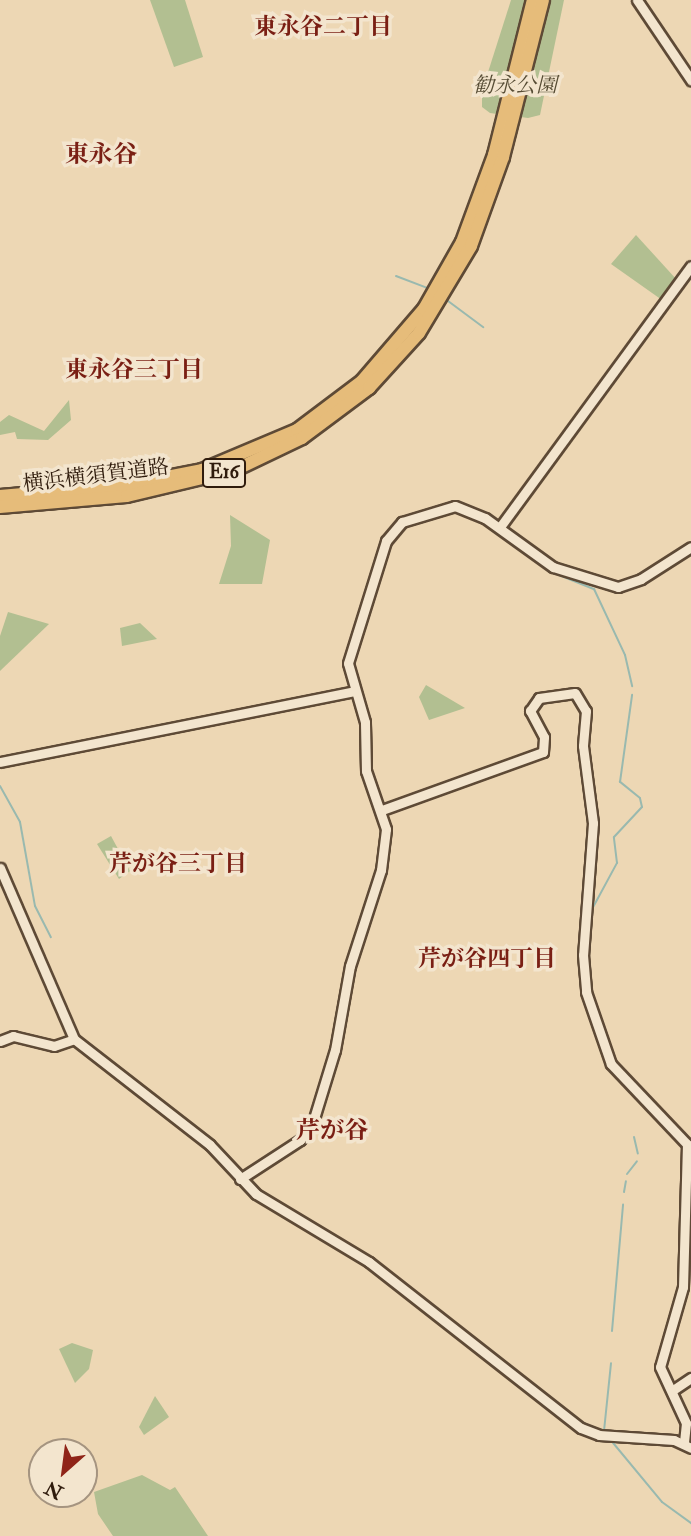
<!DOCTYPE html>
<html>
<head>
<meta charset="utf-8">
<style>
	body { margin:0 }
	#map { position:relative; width:691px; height:1536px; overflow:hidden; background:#edd7b4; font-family:"IM FELL Double Pica","Noto Serif JP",serif }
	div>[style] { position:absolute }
	.green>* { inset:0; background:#b2bf91 }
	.stream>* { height:2px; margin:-1px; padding:0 1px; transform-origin:1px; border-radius:1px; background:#99b9af }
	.roads { filter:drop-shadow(2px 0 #5e4a36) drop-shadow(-2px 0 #5e4a36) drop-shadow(0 2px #5e4a36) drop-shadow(0 -2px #5e4a36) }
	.tertiary>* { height:9px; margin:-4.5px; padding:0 4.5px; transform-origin:4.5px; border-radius:4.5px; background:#f3e5ce }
	.motorway>* { height:12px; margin:-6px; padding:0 6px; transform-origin:6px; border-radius:6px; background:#e6bc7a }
	span { translate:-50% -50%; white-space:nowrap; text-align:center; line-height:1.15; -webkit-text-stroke:7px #f3e5ce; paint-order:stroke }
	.shield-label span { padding:2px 5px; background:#f3e5ce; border:2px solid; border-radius:5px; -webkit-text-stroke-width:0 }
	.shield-label { font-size:19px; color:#2f1b0c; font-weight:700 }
	.park-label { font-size:21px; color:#564c34; font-style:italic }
	.street-label { font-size:21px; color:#2f1b0c }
	.neighbourhood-label { font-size:23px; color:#7a1f14; font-weight:700 }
	.quarter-label { font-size:24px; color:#7a1f14; font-weight:700 }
	.north { position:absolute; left:28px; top:1438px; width:70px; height:70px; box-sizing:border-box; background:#f3e5ce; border:2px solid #a59480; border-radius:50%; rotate:208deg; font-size:19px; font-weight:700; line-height:28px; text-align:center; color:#2f1b0c }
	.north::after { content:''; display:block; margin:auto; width:24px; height:32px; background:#8f2418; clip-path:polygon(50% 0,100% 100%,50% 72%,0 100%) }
</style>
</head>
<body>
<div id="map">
	<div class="green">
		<i style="clip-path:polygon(150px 0,185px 0,203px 57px,174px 67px)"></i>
		<i style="clip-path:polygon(511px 0,564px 0,540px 115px,528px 118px,490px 113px,482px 107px,482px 91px)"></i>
		<i style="clip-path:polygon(636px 235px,677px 280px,662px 300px,611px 264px)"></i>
		<i style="clip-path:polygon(69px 400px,71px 420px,48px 440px,17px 439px,15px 432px,0 435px,0 422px,9px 415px,44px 431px)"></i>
		<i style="clip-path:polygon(230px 515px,270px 540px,262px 584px,219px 584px,231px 546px)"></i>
		<i style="clip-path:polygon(8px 612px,49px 624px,0 671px,0 636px)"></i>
		<i style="clip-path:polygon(140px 623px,157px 639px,122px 646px,120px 628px)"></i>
		<i style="clip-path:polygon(426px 685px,465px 708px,429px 720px,419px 697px)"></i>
		<i style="clip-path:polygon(111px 836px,130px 871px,119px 879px,97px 844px)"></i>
		<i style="clip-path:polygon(72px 1343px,93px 1350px,89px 1369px,75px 1383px,59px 1349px)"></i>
		<i style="clip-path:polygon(155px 1396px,169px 1417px,144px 1435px,139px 1427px)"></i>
		<i style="clip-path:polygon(142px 1475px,170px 1490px,175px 1487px,208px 1536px,113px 1536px,98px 1514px,94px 1492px)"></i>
	</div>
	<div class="stream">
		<i style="left:396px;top:276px;width:34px;rotate:21deg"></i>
		<i style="left:444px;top:298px;width:49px;rotate:36.6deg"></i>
		<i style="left:559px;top:575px;width:38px;rotate:22deg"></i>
		<i style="left:594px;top:589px;width:73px;rotate:64.8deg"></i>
		<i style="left:625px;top:655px;width:32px;rotate:77deg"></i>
		<i style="left:0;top:786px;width:41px;rotate:60.9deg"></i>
		<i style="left:20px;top:822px;width:85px;rotate:79.9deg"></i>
		<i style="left:35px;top:906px;width:35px;rotate:63deg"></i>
		<i style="left:591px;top:911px;width:55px;rotate:-61.6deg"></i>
		<i style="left:617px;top:863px;width:26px;rotate:-97deg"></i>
		<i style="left:614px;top:837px;width:41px;rotate:-47deg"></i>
		<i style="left:642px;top:807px;width:9px;rotate:-103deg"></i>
		<i style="left:640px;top:798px;width:26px;rotate:-141deg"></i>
		<i style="left:620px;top:782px;width:88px;rotate:-82.1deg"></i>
		<i style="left:634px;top:1137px;width:17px;rotate:77deg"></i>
		<i style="left:627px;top:1174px;width:16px;rotate:-52deg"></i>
		<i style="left:624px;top:1192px;width:11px;rotate:-80deg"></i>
		<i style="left:612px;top:1331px;width:127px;rotate:-85deg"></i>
		<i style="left:604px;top:1431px;width:68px;rotate:-84.1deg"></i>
		<i style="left:609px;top:1438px;width:83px;rotate:50.4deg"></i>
		<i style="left:662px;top:1502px;width:36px;rotate:36deg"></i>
	</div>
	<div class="roads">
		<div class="tertiary">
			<i style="left:637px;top:0;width:97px;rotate:56deg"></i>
			<i style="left:500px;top:527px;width:323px;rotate:-53.8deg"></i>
			<i style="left:0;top:762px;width:362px;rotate:-11.3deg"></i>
			<i style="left:382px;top:810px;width:171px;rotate:-19.8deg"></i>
			<i style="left:543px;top:752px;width:15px;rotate:-86deg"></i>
			<i style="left:544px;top:737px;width:30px;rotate:-118deg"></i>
			<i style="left:530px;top:711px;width:16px;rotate:-55deg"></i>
			<i style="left:539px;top:698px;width:36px;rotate:-8deg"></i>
			<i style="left:575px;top:693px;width:21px;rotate:59deg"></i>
			<i style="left:586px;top:711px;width:35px;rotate:95deg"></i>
			<i style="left:583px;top:746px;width:78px;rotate:82.6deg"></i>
			<i style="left:593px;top:823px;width:132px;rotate:94.3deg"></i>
			<i style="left:583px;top:955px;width:37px;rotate:85deg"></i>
			<i style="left:586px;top:992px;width:76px;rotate:70.9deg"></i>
			<i style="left:611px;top:1064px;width:110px;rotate:46.5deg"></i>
			<i style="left:687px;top:1144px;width:143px;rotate:91.6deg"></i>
			<i style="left:683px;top:1287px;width:83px;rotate:106deg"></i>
			<i style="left:660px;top:1367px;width:62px;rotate:65.1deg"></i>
			<i style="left:686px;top:1423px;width:20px;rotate:96deg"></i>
			<i style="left:0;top:868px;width:186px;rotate:66.6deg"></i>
			<i style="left:74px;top:1039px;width:172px;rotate:37.9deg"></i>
			<i style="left:210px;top:1145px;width:67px;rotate:46.8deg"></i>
			<i style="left:256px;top:1194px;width:132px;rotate:31deg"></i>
			<i style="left:369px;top:1262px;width:269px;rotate:38.1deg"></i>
			<i style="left:581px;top:1428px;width:19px;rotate:21deg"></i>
			<i style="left:599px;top:1435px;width:75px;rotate:3.8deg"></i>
			<i style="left:674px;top:1440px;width:19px;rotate:25deg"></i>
			<i style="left:0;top:1041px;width:14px;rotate:-21deg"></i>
			<i style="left:13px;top:1036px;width:42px;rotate:13.7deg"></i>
			<i style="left:54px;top:1046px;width:21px;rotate:-19deg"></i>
			<i style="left:240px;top:1179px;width:72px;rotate:-33deg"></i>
			<i style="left:300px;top:1140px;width:19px;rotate:-51deg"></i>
			<i style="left:312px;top:1125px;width:78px;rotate:-73deg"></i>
			<i style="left:335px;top:1050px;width:85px;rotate:-79.9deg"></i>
			<i style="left:350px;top:966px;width:101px;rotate:-72.1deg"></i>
			<i style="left:381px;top:870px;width:41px;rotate:-83deg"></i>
			<i style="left:386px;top:829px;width:61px;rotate:-109deg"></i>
			<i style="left:366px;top:771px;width:49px;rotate:-91.2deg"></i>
			<i style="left:365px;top:722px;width:61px;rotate:-106.1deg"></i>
			<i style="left:348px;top:663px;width:128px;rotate:-72.7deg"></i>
			<i style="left:386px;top:541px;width:25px;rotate:-50deg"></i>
			<i style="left:402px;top:522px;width:55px;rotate:-16.8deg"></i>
			<i style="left:455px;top:506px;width:32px;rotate:22deg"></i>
			<i style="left:485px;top:518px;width:84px;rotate:35.8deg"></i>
			<i style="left:553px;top:567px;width:68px;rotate:17.1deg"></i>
			<i style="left:618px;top:587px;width:24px;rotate:-19deg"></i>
			<i style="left:641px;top:579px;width:59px;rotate:-32.6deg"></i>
			<i style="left:673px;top:1390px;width:22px;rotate:-34deg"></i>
		</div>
		<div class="motorway">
			<i style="left:0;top:496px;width:126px;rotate:-5deg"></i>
			<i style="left:126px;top:485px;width:77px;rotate:-11.2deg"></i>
			<i style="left:202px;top:470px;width:103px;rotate:-22.8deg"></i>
			<i style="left:297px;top:430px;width:81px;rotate:-37deg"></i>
			<i style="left:362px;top:381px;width:95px;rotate:-49.3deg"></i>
			<i style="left:424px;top:309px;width:77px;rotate:-60.4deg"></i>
			<i style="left:462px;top:242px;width:93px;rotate:-69.8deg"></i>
			<i style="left:494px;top:155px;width:160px;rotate:-75.9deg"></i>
			<i style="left:0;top:507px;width:127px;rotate:-5deg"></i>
			<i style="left:127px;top:496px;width:111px;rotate:-13.5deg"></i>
			<i style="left:235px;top:470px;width:74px;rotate:-25.5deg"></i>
			<i style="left:302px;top:438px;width:84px;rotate:-36.7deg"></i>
			<i style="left:369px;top:388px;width:74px;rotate:-47.7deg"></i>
			<i style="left:419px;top:333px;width:101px;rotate:-59.1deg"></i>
			<i style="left:471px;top:246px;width:95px;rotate:-70.2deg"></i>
			<i style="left:503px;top:157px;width:162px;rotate:-75.7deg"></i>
		</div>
	</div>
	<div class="shield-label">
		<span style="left:224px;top:473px">E16</span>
	</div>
	<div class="park-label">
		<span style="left:515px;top:86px">勧永公園</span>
	</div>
	<div class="street-label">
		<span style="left:96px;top:476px;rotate:-7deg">横浜横須賀道路</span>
	</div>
	<div class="neighbourhood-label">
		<span style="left:323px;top:27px">東永谷二丁目</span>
		<span style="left:134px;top:370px">東永谷三丁目</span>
		<span style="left:178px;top:864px">芹が谷三丁目</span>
		<span style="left:487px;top:959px">芹が谷四丁目</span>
	</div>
	<div class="quarter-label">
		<span style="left:101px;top:155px">東永谷</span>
		<span style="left:332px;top:1131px">芹が谷</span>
	</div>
	<div class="north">N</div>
</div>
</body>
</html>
